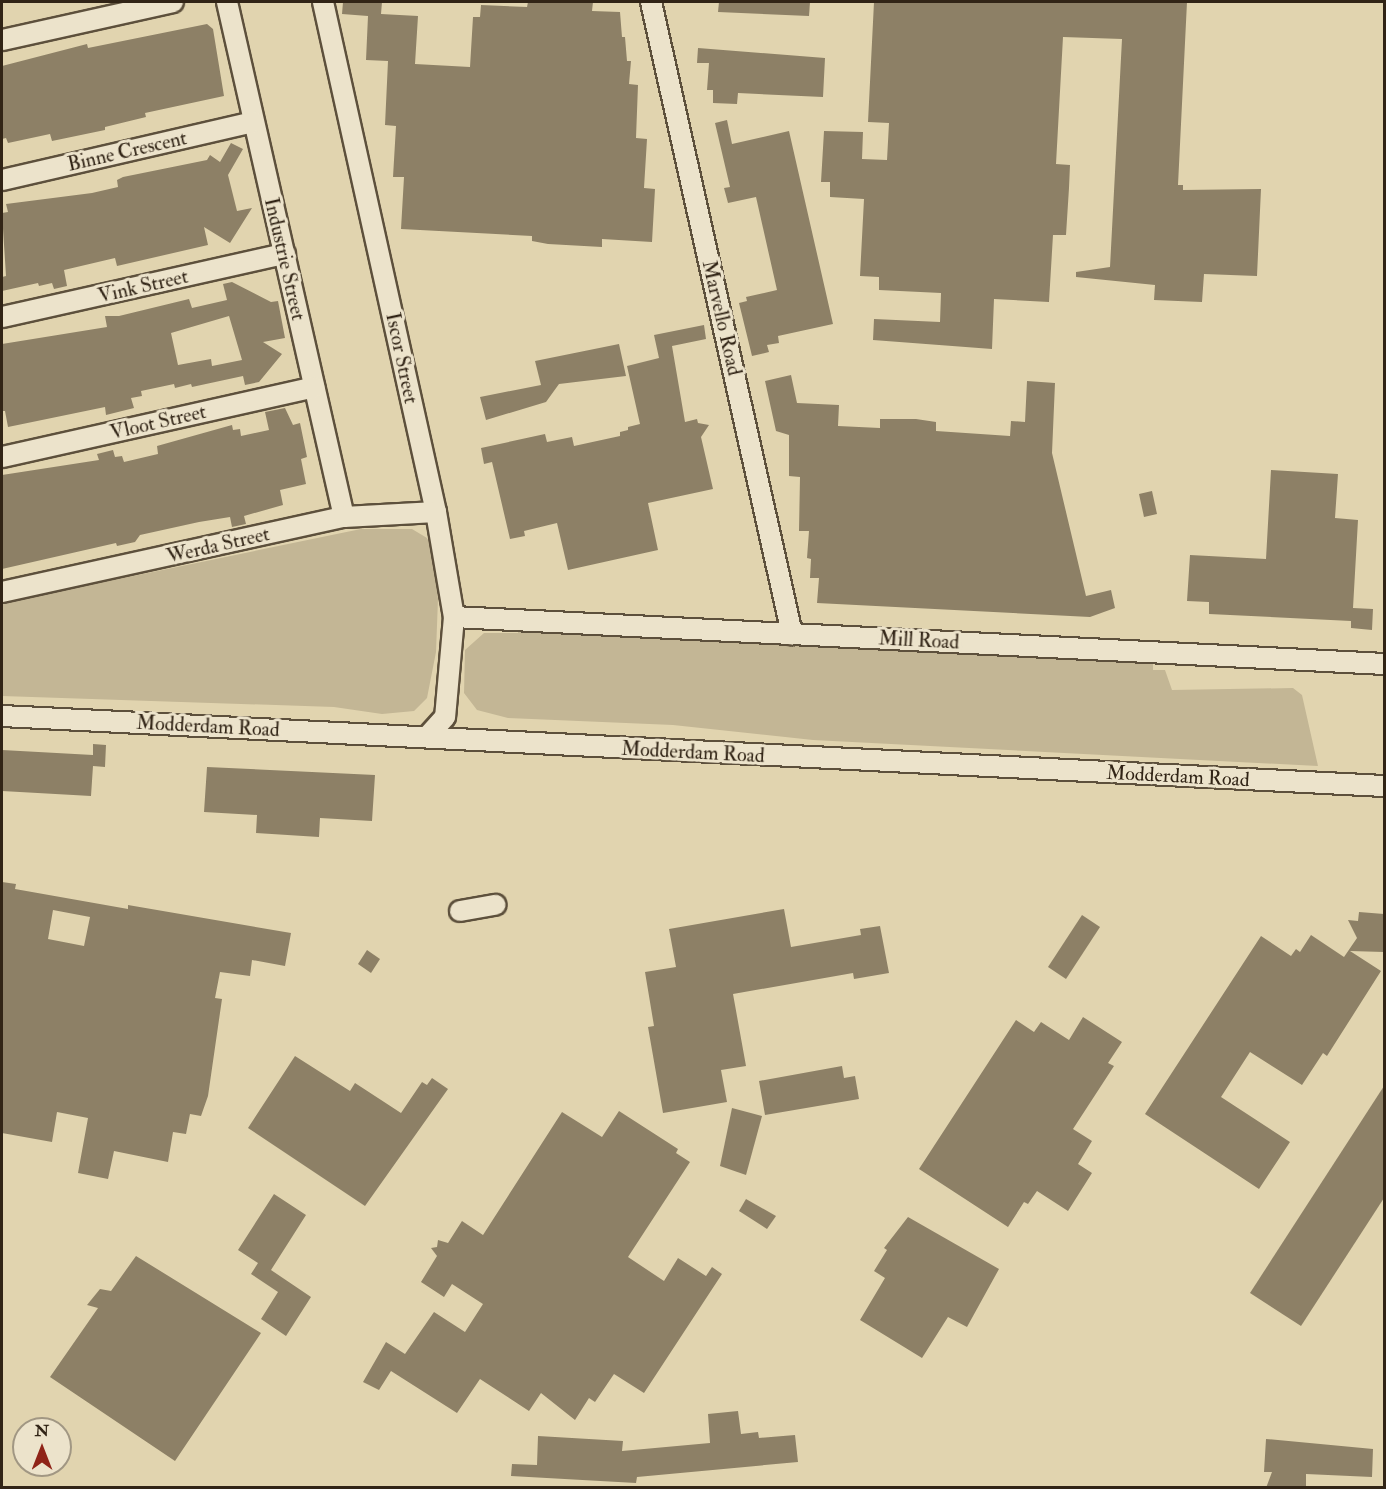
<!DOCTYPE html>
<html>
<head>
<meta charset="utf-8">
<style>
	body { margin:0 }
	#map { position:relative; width:1386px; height:1489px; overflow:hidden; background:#e1d4af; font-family:"IM FELL Double Pica",serif }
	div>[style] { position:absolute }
	.green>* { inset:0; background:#c3b695 }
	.building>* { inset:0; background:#8d8066 }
	.roads { filter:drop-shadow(2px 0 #5d503c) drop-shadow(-2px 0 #5d503c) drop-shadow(0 2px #5d503c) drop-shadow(0 -2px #5d503c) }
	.minor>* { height:20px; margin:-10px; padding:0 10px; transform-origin:10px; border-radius:10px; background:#ece3cb }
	span { translate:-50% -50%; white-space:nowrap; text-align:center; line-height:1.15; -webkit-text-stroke:6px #ece3cb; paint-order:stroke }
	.street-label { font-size:20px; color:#312416 }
	.frame { position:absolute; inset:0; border:3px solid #312416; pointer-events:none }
	.north { position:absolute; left:12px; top:1417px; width:60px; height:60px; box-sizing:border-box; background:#ece3cb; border:2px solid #a19783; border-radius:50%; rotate:0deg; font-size:16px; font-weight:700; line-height:24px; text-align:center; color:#312416 }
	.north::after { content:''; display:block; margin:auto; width:21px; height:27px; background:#8f2418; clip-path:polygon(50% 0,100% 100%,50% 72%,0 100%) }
</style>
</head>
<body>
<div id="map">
	<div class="green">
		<i style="clip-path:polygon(361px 529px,412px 529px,427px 538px,432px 549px,438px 599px,436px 652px,427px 698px,414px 711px,382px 714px,334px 707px,2px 696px,2px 603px)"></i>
		<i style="clip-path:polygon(518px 629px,1153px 663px,1153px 670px,1165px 670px,1172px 690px,1293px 688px,1302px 695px,1318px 766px,813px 740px,673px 725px,508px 718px,477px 710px,464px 693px,465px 650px,484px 633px,518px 633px)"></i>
	</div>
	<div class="building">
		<i style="clip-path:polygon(343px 2px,382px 2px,381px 14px,418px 16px,415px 64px,470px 67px,473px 17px,480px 17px,481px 5px,527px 7px,528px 2px,593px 2px,592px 11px,620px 12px,622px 37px,625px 37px,627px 61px,631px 61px,629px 84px,638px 85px,636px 138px,647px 139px,644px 188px,655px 189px,652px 242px,602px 239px,602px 247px,548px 244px,532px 241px,532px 236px,401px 229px,404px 177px,393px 177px,396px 126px,385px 125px,388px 61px,366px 60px,368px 16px,342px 14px)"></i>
		<i style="clip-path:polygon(719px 2px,810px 2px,809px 16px,718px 12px)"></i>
		<i style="clip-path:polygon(874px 2px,1187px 2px,1178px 185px,1183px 185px,1183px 190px,1261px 189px,1257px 276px,1204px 274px,1202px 302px,1154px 300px,1155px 285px,1076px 277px,1076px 272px,1110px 267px,1122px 39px,1063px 37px,1056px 164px,1070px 165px,1069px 188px,1066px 235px,1053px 235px,1049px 302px,994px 299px,992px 349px,873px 340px,874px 319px,940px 322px,941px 293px,879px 290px,879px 277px,860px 276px,864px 199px,830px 197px,830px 182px,821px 182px,824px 131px,863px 132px,862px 159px,887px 160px,889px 123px,868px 122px)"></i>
		<i style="clip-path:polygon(207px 24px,213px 29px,224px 96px,145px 113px,146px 117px,105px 127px,105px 130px,52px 141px,50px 134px,8px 143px,6px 138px,2px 139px,2px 66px,87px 44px,88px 48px)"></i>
		<i style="clip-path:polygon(698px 48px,825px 58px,823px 97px,738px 93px,737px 104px,713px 103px,713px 90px,707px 90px,709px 63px,697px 63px)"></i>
		<i style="clip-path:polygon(727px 120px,732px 144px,789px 131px,833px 324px,778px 336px,779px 343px,767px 345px,769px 352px,752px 356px,739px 303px,747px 301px,746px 297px,777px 290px,756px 197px,728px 203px,724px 188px,730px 187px,715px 123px)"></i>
		<i style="clip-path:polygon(231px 143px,243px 149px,228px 175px,237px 211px,252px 208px,230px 243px,204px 227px,208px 245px,117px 266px,115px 258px,64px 270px,67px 286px,54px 289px,52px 283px,39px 286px,38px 283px,2px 291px,2px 277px,6px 276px,2px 213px,8px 212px,6px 204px,92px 193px,118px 187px,117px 180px,123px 177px,207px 160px,210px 155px,220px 162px)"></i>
		<i style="clip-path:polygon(evenodd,232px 282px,271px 302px,278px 301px,285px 338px,263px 342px,282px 354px,259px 382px,245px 385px,243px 376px,192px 387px,191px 384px,175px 388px,174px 384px,141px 391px,142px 396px,131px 398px,134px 408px,106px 415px,105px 407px,8px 427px,5px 411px,2px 411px,2px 344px,107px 327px,105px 316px,119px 316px,189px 299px,192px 308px,227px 300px,223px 284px,232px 282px,229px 316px,242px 360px,212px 366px,211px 359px,178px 365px,171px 333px,229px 316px)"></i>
		<i style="clip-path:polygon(704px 325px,706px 339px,672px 346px,685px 422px,697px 419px,698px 423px,709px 425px,701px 437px,713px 489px,648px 503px,658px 550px,568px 570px,557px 523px,524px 531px,525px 536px,510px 539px,492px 462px,484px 464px,481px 448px,545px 434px,547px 442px,572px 437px,574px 446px,620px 436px,620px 432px,628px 430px,628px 427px,640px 424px,627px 366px,659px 358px,654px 335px)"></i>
		<i style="clip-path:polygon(619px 344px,626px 376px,559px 384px,546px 402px,486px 420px,480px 397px,541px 385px,535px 361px)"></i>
		<i style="clip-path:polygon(791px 375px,797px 403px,839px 405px,838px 426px,880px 428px,880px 419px,916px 419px,936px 422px,936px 431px,1010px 436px,1011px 421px,1025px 422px,1027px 381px,1055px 383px,1052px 453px,1086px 596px,1111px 590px,1115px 608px,1090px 617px,817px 603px,819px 578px,810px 578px,811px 559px,807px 558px,809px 531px,799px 531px,800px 477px,789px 476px,789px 435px,776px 431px,765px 381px)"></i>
		<i style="clip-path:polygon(285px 408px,293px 425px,300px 423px,307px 457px,301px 459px,306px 484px,280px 490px,283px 505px,244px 516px,246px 524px,232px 527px,230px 517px,199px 522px,140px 535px,135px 542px,117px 546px,116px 543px,2px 569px,2px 475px,99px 460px,97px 454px,113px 450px,115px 457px,122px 456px,124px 462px,158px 454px,157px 446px,232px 425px,233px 430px,240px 429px,241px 436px,269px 430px,265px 412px)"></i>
		<i style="clip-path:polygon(1271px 470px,1338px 474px,1335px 518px,1358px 520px,1353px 608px,1373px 609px,1372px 630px,1351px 628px,1351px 621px,1209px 614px,1209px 602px,1187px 601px,1190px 555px,1266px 559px)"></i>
		<i style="clip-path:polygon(1152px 491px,1157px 514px,1144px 517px,1139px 494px)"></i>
		<i style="clip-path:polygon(93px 744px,106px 745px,105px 767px,93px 766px,91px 796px,2px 791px,2px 750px,93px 755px)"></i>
		<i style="clip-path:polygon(207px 767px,375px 775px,372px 821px,320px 818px,319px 837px,256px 833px,257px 815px,204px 812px)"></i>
		<i style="clip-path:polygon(evenodd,2px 882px,16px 884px,15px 889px,128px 909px,128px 905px,291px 933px,285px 966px,252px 960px,250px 976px,220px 972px,215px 998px,222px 999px,208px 1096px,201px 1116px,190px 1114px,186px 1134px,173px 1132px,168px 1162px,114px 1151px,108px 1179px,78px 1173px,88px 1118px,57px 1112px,52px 1142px,2px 1133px,2px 882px,53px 910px,90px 917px,84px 946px,48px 939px,53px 910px)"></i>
		<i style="clip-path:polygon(784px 909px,791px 947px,861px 935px,860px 929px,880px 926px,889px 973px,854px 979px,853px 973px,733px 994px,746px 1066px,721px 1070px,727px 1102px,663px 1113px,648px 1027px,654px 1026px,645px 972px,676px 967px,669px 929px)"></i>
		<i style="clip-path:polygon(1359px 912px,1384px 914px,1384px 952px,1350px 951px,1381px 971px,1327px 1056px,1323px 1053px,1302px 1085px,1250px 1052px,1221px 1097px,1290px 1142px,1259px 1189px,1145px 1114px,1261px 936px,1291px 956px,1296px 949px,1300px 952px,1311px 935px,1344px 957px,1357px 938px,1348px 920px,1358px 921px)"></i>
		<i style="clip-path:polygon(1082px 915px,1100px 927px,1066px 979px,1048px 967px)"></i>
		<i style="clip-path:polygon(367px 950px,380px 959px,371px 973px,358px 964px)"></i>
		<i style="clip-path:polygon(1083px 1017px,1122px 1042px,1108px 1063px,1114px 1066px,1073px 1129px,1092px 1141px,1078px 1164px,1092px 1173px,1068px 1211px,1037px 1191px,1028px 1204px,1024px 1202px,1008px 1227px,919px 1169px,1016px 1020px,1034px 1032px,1041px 1022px,1069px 1040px)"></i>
		<i style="clip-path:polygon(295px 1056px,350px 1091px,355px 1083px,401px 1113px,422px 1082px,427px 1085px,432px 1078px,448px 1089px,365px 1206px,248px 1128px)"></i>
		<i style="clip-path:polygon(842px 1066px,844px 1078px,855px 1076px,859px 1099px,765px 1115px,759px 1081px)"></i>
		<i style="clip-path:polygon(1384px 1086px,1384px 1198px,1301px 1326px,1250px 1293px)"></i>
		<i style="clip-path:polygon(732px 1108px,762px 1116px,746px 1175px,720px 1166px)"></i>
		<i style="clip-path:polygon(619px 1111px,678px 1149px,676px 1153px,690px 1162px,628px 1257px,664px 1281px,678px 1258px,706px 1276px,712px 1267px,722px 1274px,644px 1393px,614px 1374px,595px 1402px,589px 1398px,575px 1420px,541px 1393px,529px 1411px,480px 1379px,457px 1413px,391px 1371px,379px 1390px,363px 1382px,386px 1342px,405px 1354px,434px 1312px,465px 1332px,483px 1304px,452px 1284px,444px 1297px,421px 1282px,437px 1256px,431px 1248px,437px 1247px,438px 1240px,448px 1243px,462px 1221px,483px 1235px,562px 1112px,602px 1137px)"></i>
		<i style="clip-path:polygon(274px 1194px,306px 1215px,271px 1270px,311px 1297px,286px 1336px,261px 1319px,278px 1292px,251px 1274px,258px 1263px,238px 1250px)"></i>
		<i style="clip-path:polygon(746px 1199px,776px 1216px,767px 1229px,739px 1211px)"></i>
		<i style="clip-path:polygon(908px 1217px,999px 1269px,967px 1327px,948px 1317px,922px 1358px,860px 1320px,885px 1278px,874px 1271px,887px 1250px,884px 1248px)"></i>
		<i style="clip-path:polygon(136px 1256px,261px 1333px,175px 1461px,50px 1377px,98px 1308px,87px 1305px,100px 1289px,111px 1291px)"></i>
		<i style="clip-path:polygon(738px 1411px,741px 1434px,758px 1432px,759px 1438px,795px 1435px,798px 1462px,637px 1477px,636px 1483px,511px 1476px,512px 1464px,537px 1465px,538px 1436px,623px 1441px,622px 1451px,710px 1443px,708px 1414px)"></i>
		<i style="clip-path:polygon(1266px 1439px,1373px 1449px,1372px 1477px,1306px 1474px,1306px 1488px,1266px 1488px,1272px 1472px,1264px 1472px)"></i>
	</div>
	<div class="roads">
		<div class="minor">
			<i style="left:227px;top:2px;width:528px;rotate:77.2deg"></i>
			<i style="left:323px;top:2px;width:522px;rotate:77.51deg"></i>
			<i style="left:436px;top:512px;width:107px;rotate:80.3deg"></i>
			<i style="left:454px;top:617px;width:100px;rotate:95.1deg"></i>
			<i style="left:445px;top:717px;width:27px;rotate:132deg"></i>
			<i style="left:651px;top:2px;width:648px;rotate:77.42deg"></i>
			<i style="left:2px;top:40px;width:175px;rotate:-12.5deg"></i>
			<i style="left:2px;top:180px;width:258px;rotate:-13deg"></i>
			<i style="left:2px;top:317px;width:290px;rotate:-12.6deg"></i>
			<i style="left:2px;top:457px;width:320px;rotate:-12.6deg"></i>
			<i style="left:2px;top:592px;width:350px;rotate:-12.4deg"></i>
			<i style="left:344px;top:517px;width:92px;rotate:-3.1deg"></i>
			<i style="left:454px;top:617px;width:931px;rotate:2.89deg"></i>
			<i style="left:2px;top:716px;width:1384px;rotate:2.9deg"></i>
			<i style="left:460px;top:911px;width:36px;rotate:-10deg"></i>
		</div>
	</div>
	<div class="street-label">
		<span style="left:127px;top:151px;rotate:-13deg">Binne Crescent</span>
		<span style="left:285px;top:259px;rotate:77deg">Industrie Street</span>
		<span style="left:143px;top:286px;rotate:-13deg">Vink Street</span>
		<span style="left:722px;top:318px;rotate:77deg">Marvello Road</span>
		<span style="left:402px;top:358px;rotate:78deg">Iscor Street</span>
		<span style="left:158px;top:422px;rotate:-13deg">Vloot Street</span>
		<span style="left:218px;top:545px;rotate:-13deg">Werda Street</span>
		<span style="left:919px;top:640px;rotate:3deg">Mill Road</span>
		<span style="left:208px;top:726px;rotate:3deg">Modderdam Road</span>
		<span style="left:693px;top:752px;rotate:3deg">Modderdam Road</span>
		<span style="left:1178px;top:776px;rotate:3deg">Modderdam Road</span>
	</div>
	<div class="frame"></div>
	<div class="north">N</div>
</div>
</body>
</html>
